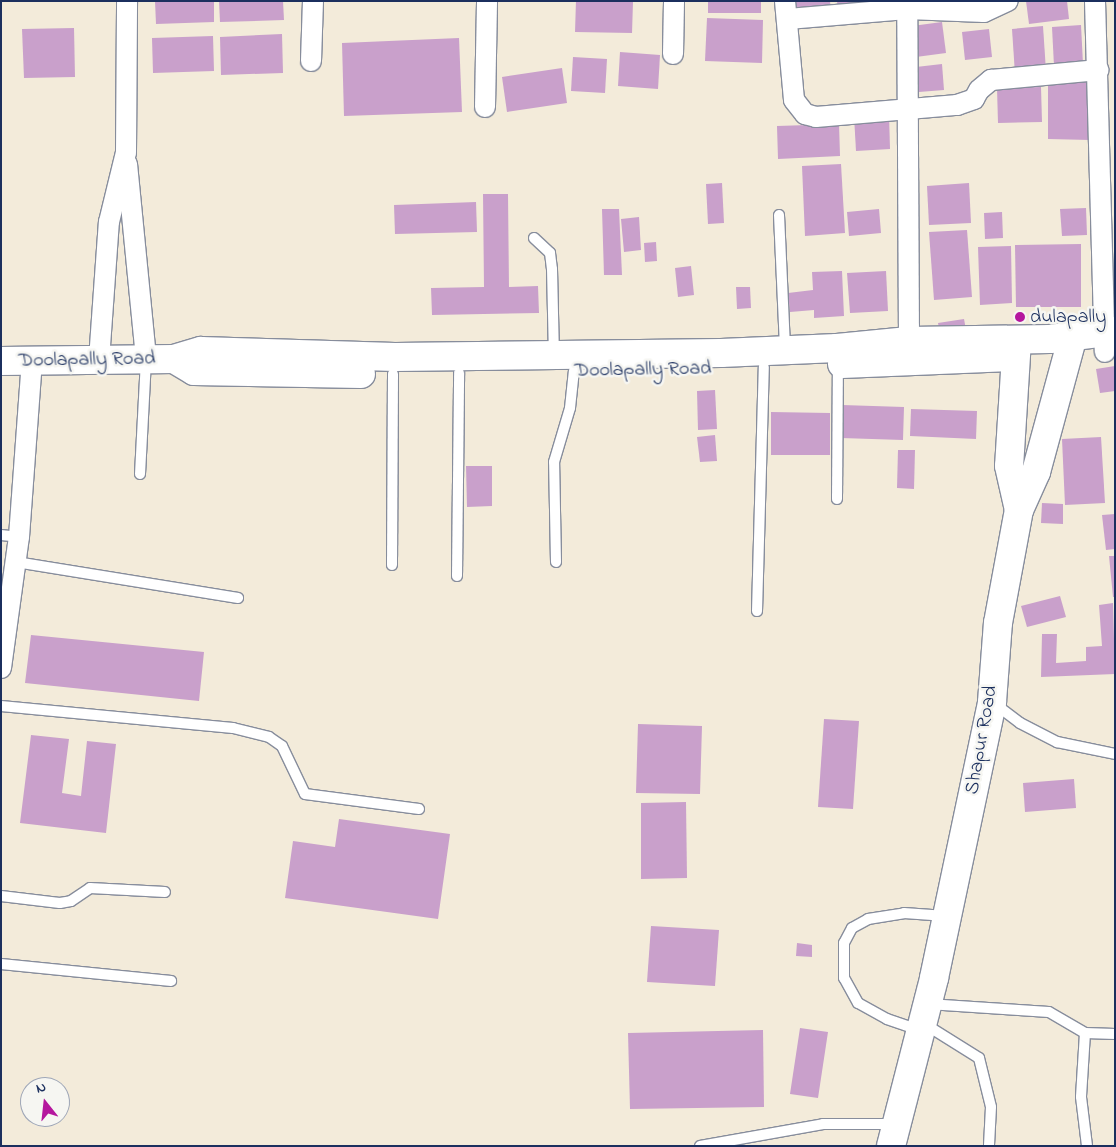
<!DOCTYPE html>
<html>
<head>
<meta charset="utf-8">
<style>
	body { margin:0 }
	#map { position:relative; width:1116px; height:1147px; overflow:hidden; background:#f3ebda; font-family:"Indie Flower",sans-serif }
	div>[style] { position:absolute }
	.building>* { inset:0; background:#c9a0cb }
	.roads { filter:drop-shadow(1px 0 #878d9c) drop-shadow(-1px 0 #878d9c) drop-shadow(0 1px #878d9c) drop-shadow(0 -1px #878d9c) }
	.lane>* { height:10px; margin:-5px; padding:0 5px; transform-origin:5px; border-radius:5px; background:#fff }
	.street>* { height:20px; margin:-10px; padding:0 10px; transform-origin:10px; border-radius:10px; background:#fff }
	.secondary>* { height:28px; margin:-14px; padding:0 14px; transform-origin:14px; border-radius:14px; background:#fff }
	.dots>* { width:14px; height:14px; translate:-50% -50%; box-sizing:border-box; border:2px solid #f6f6f2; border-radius:50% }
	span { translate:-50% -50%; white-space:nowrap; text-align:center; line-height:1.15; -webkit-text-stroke:5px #f6f6f2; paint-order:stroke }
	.poi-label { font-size:20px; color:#1b2f5e }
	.left { translate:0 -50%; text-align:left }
	.street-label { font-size:20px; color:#1b2f5e }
	.frame { position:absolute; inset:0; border:2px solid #1b2f5e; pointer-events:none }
	.north { position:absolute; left:20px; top:1077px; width:50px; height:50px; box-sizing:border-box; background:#f6f6f2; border:1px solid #9ea6b7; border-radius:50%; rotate:344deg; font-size:14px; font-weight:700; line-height:20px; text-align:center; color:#1b2f5e }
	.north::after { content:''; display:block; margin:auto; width:18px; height:22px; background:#b5179e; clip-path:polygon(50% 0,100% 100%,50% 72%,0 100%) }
</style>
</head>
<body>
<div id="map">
	<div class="building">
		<i style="clip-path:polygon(155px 1px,214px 1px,214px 22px,156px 24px)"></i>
		<i style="clip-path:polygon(219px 1px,283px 1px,284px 20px,220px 22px)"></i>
		<i style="clip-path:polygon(576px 1px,633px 1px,632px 33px,575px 32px)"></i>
		<i style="clip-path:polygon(708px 1px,761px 1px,761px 13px,708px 13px)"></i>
		<i style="clip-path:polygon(794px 1px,830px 1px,831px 12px,795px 15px)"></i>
		<i style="clip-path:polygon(837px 1px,858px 1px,859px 6px,838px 9px)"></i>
		<i style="clip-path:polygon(1026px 1px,1067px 1px,1069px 19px,1029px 24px)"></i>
		<i style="clip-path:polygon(707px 18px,763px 20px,762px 63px,705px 61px)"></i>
		<i style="clip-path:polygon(942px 22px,946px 53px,916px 57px,912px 26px)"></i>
		<i style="clip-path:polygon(1081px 25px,1083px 64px,1054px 66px,1052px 27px)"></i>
		<i style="clip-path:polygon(1043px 26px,1046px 71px,1015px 74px,1012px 29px)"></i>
		<i style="clip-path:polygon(74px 28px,75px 77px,24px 78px,22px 29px)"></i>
		<i style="clip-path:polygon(989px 29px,992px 57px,965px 60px,962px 32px)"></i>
		<i style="clip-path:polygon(282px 34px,283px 73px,221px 75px,220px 37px)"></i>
		<i style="clip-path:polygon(213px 36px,214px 71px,153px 73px,152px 38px)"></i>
		<i style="clip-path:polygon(459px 38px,462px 112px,344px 116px,342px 43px)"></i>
		<i style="clip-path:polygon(620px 52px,660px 55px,658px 89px,618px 86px)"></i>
		<i style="clip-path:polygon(573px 57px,607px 59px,605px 93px,571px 91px)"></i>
		<i style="clip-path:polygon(942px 64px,944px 90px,919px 92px,916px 67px)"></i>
		<i style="clip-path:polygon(562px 68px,567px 103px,507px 112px,502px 77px)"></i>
		<i style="clip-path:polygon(1048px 80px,1090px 80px,1090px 140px,1048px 139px)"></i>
		<i style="clip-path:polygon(1041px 87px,1042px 122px,998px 123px,997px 88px)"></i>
		<i style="clip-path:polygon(889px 114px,890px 149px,856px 151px,854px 116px)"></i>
		<i style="clip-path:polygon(839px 124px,840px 156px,778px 159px,777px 126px)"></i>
		<i style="clip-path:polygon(841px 164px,845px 233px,805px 236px,802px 166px)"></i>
		<i style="clip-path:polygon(722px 183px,724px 223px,708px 224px,706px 184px)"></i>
		<i style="clip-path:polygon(969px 183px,971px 223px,929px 225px,927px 186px)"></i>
		<i style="clip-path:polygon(483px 194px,508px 194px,509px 287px,538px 286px,539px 313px,432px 315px,431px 288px,484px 287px)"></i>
		<i style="clip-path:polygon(476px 202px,477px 232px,395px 234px,394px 205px)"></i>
		<i style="clip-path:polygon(1086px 208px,1087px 235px,1062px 236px,1060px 209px)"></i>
		<i style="clip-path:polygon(602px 209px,619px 209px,622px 275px,604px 275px)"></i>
		<i style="clip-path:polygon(879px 209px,881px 233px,849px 236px,847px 212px)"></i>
		<i style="clip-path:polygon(1002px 212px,1003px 238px,985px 239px,984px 213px)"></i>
		<i style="clip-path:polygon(639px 217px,641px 250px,624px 252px,621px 219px)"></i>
		<i style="clip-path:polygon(967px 230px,972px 297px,934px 300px,929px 232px)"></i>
		<i style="clip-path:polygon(656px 242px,657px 261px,645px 262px,644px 243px)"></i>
		<i style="clip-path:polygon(1081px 244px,1081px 307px,1016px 307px,1015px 245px)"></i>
		<i style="clip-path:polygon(1011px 246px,1012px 303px,980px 305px,978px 247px)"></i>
		<i style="clip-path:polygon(691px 266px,694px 295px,678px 297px,675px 268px)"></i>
		<i style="clip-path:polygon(842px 271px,844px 316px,814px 318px,814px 310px,790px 312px,788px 293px,813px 290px,812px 272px)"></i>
		<i style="clip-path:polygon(886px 271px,888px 311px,850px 313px,847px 273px)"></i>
		<i style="clip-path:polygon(736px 287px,750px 287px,751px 308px,737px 309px)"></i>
		<i style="clip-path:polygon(964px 319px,966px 330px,940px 334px,938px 323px)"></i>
		<i style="clip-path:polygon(1115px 366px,1115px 391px,1100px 393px,1096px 369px)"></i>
		<i style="clip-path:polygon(715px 390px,717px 429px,698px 430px,697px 391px)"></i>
		<i style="clip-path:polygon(842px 405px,904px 407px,903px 440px,841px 438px)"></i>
		<i style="clip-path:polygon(911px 409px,977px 411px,976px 439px,910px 436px)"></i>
		<i style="clip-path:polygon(771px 412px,830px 413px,830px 455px,771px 455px)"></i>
		<i style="clip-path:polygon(715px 435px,717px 461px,700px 462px,697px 437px)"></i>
		<i style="clip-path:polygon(1101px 437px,1105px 503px,1065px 505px,1062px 439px)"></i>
		<i style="clip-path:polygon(898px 450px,915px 450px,914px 489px,897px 488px)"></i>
		<i style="clip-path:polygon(466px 466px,492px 466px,492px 506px,467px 507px)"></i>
		<i style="clip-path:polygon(1042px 503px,1063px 504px,1063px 524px,1041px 523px)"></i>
		<i style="clip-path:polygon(1115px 514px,1115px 549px,1106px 550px,1102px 515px)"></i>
		<i style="clip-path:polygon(1109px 556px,1115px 556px,1115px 597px,1113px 597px)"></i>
		<i style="clip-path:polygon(1060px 596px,1066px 617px,1027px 627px,1021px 606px)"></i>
		<i style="clip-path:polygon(1113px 603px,1115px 674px,1041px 677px,1042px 634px,1057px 634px,1056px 663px,1086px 661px,1086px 647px,1102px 646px,1099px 605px)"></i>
		<i style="clip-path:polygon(31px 635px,204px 652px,199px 701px,25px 683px)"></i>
		<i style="clip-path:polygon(824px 719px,859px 721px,853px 809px,818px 807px)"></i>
		<i style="clip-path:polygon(638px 724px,702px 726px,700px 794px,636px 793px)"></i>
		<i style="clip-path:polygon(31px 735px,69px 739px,62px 793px,81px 796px,87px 741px,116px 744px,106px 833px,20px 823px)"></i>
		<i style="clip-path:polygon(1074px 779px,1076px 808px,1025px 812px,1023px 783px)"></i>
		<i style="clip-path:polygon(686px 802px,687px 878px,641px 879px,641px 803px)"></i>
		<i style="clip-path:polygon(339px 819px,450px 834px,438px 919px,285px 898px,293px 841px,335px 847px)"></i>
		<i style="clip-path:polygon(651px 926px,719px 930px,715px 986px,647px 982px)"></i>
		<i style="clip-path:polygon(797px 943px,812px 945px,812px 957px,796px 956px)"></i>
		<i style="clip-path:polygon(800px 1028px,828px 1032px,818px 1098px,790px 1094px)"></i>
		<i style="clip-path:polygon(763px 1030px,764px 1107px,630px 1109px,628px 1033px)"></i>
	</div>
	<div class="roads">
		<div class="lane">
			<i style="left:779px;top:215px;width:133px;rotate:87.4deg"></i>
			<i style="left:534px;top:238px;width:22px;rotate:43deg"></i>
			<i style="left:550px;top:253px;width:16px;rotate:83deg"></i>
			<i style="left:552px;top:269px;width:85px;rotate:88.7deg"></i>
			<i style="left:140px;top:474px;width:114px;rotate:-87deg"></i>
			<i style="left:837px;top:499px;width:135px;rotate:-89.6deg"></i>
			<i style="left:1px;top:535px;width:18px;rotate:6deg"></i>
			<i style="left:16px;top:562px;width:225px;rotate:9.2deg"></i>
			<i style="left:556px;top:562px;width:100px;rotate:-91.1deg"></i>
			<i style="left:554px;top:462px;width:56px;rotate:-73.5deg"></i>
			<i style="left:570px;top:408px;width:37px;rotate:-84deg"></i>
			<i style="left:392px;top:565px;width:191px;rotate:-89.7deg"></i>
			<i style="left:457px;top:576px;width:203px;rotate:-89.4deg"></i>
			<i style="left:757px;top:611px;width:244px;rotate:-88.4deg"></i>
			<i style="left:995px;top:704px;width:31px;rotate:37deg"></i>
			<i style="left:1020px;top:723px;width:42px;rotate:27.2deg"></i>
			<i style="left:1057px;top:742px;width:59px;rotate:11.7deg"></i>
			<i style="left:1px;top:706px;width:233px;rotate:5.4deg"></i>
			<i style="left:233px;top:728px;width:37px;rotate:14deg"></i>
			<i style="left:269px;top:737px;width:16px;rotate:35deg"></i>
			<i style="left:282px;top:746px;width:53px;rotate:64.4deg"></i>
			<i style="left:305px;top:794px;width:115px;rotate:7.5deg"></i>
			<i style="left:1px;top:896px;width:59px;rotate:6.8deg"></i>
			<i style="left:60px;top:903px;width:11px;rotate:-10deg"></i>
			<i style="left:71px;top:901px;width:23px;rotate:-34deg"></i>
			<i style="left:90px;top:888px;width:75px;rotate:3.1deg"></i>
			<i style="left:1px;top:964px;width:171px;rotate:5.7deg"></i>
			<i style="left:928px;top:1004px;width:121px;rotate:3.8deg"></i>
			<i style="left:1049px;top:1012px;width:42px;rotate:30.3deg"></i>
			<i style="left:1085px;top:1033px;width:30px;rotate:2deg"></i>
			<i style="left:923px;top:1023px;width:66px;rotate:32deg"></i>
			<i style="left:979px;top:1058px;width:50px;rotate:76.2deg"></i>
			<i style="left:991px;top:1107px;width:39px;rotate:93deg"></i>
			<i style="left:919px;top:1030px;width:34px;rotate:-161deg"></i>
			<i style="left:887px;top:1019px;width:33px;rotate:-151deg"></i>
			<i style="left:858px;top:1003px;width:29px;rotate:-119deg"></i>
			<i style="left:844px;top:978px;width:35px;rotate:-90deg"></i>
			<i style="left:844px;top:943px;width:17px;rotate:-62deg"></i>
			<i style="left:852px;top:928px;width:18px;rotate:-29deg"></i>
			<i style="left:868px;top:919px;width:36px;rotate:-9deg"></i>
			<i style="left:904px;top:913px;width:42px;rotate:4.1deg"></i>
			<i style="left:1085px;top:1033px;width:64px;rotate:93.6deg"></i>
			<i style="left:1081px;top:1097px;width:49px;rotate:83deg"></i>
			<i style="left:700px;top:1146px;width:125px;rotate:-10.1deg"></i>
			<i style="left:823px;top:1124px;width:72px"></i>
		</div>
		<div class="street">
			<i style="left:785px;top:1px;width:99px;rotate:84.8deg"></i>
			<i style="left:794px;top:100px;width:18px;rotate:52deg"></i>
			<i style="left:805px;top:114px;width:11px;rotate:15deg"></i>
			<i style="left:816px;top:117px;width:142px;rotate:-4.9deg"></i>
			<i style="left:957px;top:105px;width:18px;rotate:-19deg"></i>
			<i style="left:974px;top:99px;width:10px;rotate:-61deg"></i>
			<i style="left:979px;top:90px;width:16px;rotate:-40deg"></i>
			<i style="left:991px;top:80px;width:108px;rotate:-5.3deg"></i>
			<i style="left:1095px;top:1px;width:351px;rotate:88.4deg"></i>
			<i style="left:788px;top:19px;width:119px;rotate:-4.8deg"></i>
			<i style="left:673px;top:54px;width:53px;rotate:-88.9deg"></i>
			<i style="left:311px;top:61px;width:60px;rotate:-88.1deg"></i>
			<i style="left:485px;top:107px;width:106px;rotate:-88.9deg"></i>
			<i style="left:127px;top:164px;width:196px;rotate:84.4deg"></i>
			<i style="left:909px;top:341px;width:332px;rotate:-90.3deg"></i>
			<i style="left:907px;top:9px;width:77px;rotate:2.2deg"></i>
			<i style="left:984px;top:12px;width:26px;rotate:-25deg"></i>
			<i style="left:99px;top:360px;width:138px;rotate:-85.9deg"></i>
			<i style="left:109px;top:222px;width:72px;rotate:-76.3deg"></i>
			<i style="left:126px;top:152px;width:151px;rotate:-89.6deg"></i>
			<i style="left:1px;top:668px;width:132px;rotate:-82.2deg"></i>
			<i style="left:19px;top:537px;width:175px;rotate:-85.8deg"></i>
		</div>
		<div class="secondary">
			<i style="left:1017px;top:340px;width:126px;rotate:93.6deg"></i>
			<i style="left:1009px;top:466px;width:45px;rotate:77.2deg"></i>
			<i style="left:174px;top:359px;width:23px;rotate:31deg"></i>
			<i style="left:194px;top:371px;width:167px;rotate:1deg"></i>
			<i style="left:1px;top:361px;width:173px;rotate:-0.7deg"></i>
			<i style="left:174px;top:359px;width:28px;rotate:-17deg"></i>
			<i style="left:201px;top:351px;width:194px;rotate:1.8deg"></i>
			<i style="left:395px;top:357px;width:326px;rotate:-0.7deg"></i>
			<i style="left:721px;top:353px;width:116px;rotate:-2.5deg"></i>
			<i style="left:837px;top:348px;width:72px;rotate:-5.6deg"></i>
			<i style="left:909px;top:341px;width:141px;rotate:-0.8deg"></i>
			<i style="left:1050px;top:339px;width:65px;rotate:-7deg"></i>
			<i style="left:842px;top:364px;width:169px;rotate:-2.4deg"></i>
			<i style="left:891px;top:1146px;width:173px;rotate:-75.6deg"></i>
			<i style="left:934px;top:978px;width:282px;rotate:-78.1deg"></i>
			<i style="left:992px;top:702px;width:79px;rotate:-85.7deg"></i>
			<i style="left:998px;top:623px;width:115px;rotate:-79.5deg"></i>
			<i style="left:1019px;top:510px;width:42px;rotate:-65.9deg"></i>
			<i style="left:1036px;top:472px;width:141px;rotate:-74.8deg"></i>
		</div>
	</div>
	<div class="dots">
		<i style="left:1020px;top:317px;background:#b5179e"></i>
	</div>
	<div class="poi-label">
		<span class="left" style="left:1030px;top:317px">dulapally</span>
	</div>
	<div class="street-label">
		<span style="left:87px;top:360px;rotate:-1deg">Doolapally Road</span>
		<span style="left:643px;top:370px;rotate:-1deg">Doolapally Road</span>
		<span style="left:982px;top:740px;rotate:-80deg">Shapur Road</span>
	</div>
	<div class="frame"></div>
	<div class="north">N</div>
</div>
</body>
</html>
